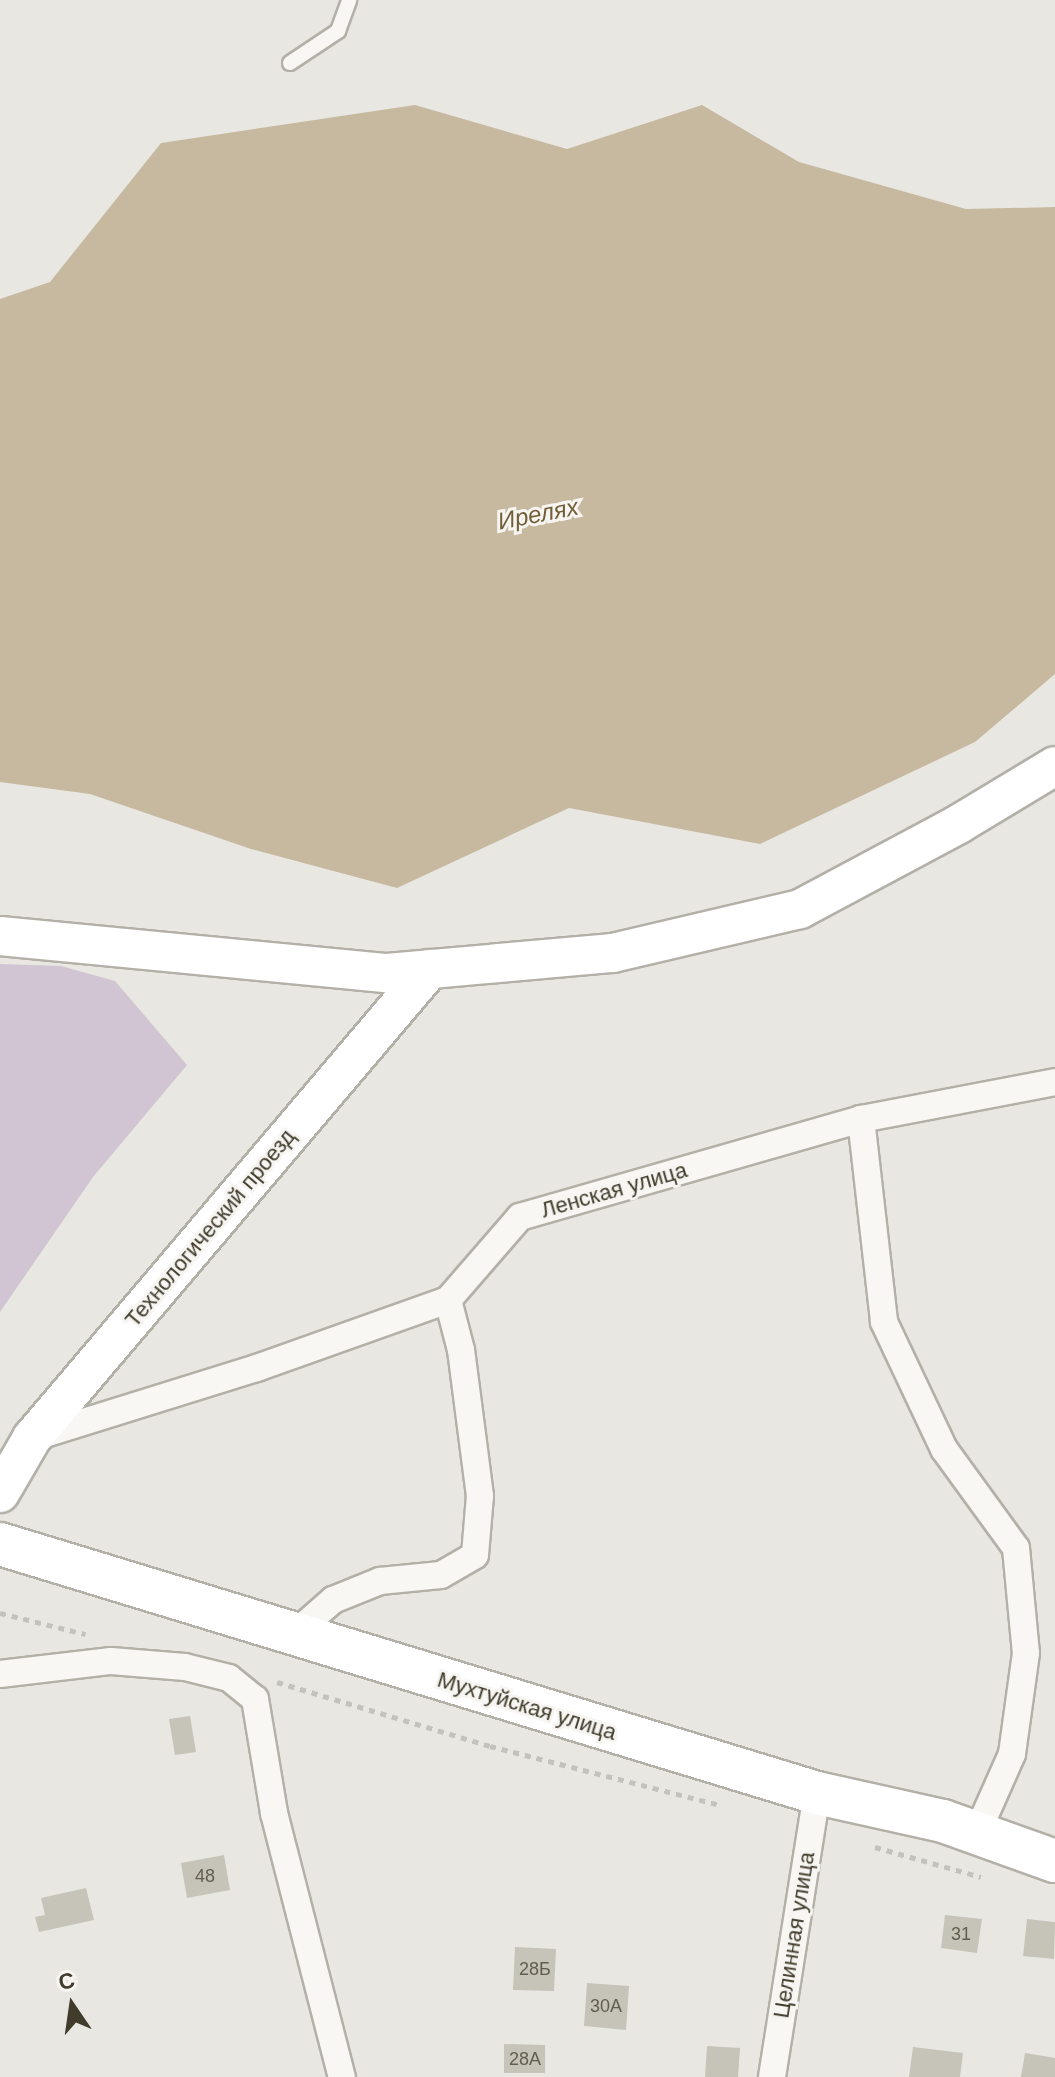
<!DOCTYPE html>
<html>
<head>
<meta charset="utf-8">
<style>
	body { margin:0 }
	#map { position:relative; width:1055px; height:2077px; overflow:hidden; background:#e9e7e2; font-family:Arial,sans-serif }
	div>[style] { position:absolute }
	.green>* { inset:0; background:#d1c4d3 }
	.water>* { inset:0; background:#c7b99f }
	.building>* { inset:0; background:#c6c3b9 }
	.path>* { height:5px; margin-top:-2.5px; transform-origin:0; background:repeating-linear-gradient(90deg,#c4c2bc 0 6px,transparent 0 12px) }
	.roads { filter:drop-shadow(2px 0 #b3b0a7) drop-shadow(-2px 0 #b3b0a7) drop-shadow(0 2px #b3b0a7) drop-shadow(0 -2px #b3b0a7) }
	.lane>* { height:14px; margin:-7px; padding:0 7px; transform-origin:7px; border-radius:7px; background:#f8f7f4 }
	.street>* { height:26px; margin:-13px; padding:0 13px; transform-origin:13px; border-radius:13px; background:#f8f7f4 }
	.secondary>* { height:38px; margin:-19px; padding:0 19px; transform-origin:19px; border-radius:19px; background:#fff }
	.primary>* { height:42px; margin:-21px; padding:0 21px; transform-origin:21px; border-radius:21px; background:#fff }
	span { translate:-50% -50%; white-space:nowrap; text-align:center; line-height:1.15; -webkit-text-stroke:6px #f7f5f1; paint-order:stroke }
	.number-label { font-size:18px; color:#625d4e }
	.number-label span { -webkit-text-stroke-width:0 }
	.street-label { font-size:22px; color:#403b2b }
	.water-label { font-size:24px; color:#725f38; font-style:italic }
	.north { position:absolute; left:32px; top:1965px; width:80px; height:80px; -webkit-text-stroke:6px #f7f5f1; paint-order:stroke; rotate:347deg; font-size:22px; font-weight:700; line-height:32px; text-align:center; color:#403b2b }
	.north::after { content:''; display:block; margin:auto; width:28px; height:36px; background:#403b2b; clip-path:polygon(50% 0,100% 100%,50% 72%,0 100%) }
</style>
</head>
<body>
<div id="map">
	<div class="green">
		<i style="clip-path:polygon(0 964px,61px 966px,115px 981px,187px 1065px,93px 1177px,0 1312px)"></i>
	</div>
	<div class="water">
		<i style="clip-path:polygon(415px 105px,567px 149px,702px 105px,799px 162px,966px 209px,1055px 207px,1055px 674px,975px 742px,760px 844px,569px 808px,397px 888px,251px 849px,90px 794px,0 782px,0 299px,50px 282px,161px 143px)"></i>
	</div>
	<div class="building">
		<i style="clip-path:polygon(190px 1716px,196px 1752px,175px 1755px,169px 1719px)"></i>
		<i style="clip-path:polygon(224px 1855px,230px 1890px,187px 1898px,181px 1863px)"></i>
		<i style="clip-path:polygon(86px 1888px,94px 1920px,39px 1932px,35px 1917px,45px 1915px,41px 1898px)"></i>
		<i style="clip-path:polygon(945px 1915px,982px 1919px,977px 1953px,941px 1948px)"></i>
		<i style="clip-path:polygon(1027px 1919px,1055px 1922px,1054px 1959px,1023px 1956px)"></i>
		<i style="clip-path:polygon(515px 1947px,556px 1949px,554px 1991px,513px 1990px)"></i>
		<i style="clip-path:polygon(587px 1983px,629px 1986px,626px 2030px,584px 2026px)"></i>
		<i style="clip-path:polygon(504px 2044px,545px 2045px,545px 2073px,504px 2073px)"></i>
		<i style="clip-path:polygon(707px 2046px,740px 2048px,738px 2077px,705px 2077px)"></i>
		<i style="clip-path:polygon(913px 2047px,963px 2053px,960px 2077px,909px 2077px)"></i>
		<i style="clip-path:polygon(1025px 2053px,1055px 2058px,1055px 2077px,1021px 2077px)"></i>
	</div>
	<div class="path">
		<i style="left:0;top:1613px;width:88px;rotate:13.9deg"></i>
		<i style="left:277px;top:1682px;width:222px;rotate:16.7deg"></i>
		<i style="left:490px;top:1746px;width:236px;rotate:14.4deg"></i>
		<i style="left:875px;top:1847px;width:110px;rotate:15.8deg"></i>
	</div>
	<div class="roads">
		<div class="lane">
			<i style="left:290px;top:63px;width:58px;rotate:-33.7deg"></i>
			<i style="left:338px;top:31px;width:33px;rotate:-70deg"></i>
		</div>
		<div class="street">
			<i style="left:861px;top:1119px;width:204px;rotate:83.5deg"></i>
			<i style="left:884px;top:1322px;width:140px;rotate:64.7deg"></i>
			<i style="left:944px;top:1449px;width:122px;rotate:54deg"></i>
			<i style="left:1016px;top:1548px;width:105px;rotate:84.6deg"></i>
			<i style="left:1026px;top:1653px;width:102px;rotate:97.9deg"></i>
			<i style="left:1012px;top:1754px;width:86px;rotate:113.9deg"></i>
			<i style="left:32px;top:1438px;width:236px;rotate:-17.3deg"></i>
			<i style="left:257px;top:1368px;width:203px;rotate:-19.6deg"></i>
			<i style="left:448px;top:1300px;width:110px;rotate:-49.1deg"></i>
			<i style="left:520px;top:1217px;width:355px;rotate:-16deg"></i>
			<i style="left:861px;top:1119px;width:197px;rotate:-10.8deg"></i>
			<i style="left:292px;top:1636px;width:55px;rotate:-41.3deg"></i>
			<i style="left:333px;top:1600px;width:51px;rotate:-22deg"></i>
			<i style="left:380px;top:1581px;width:61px;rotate:-5.6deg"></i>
			<i style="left:441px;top:1575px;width:39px;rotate:-30deg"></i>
			<i style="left:475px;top:1555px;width:59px;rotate:-85.2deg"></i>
			<i style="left:480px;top:1496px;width:147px;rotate:-97.4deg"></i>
			<i style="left:461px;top:1350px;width:52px;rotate:-104.6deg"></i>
			<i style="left:0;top:1674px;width:112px;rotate:-6.7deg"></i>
			<i style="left:111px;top:1661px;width:74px;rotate:4.6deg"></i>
			<i style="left:185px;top:1667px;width:45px;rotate:14deg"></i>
			<i style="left:229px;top:1678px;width:33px;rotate:39deg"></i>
			<i style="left:255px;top:1699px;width:116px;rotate:80.5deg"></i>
			<i style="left:274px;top:1813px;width:273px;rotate:75.6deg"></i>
			<i style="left:772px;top:2077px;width:288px;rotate:-81deg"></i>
		</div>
		<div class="secondary">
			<i style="left:0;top:936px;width:389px;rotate:5.5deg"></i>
			<i style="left:387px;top:973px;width:227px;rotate:-5.1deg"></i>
			<i style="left:613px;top:953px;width:192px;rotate:-13.2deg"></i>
			<i style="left:800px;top:909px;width:180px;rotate:-28.1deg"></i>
			<i style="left:959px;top:824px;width:112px;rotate:-31.1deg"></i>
			<i style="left:0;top:1493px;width:64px;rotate:-59.8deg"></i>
			<i style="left:32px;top:1438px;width:615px;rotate:-49.68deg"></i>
		</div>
		<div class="primary">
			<i style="left:0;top:1544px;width:854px;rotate:16.95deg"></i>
			<i style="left:817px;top:1793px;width:129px;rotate:12.5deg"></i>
			<i style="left:943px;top:1821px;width:119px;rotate:19.7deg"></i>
		</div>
	</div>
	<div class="number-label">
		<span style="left:205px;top:1876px">48</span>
		<span style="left:961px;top:1934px">31</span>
		<span style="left:535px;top:1969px">28Б</span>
		<span style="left:606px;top:2006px">30А</span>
		<span style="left:525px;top:2059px">28А</span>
	</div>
	<div class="street-label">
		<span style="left:614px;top:1190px;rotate:-16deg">Ленская улица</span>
		<span style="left:210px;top:1228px;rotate:-50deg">Технологический проезд</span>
		<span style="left:527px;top:1706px;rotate:17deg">Мухтуйская улица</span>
		<span style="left:794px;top:1935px;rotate:-81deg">Целинная улица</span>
	</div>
	<div class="water-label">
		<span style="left:538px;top:514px;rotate:-11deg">Ирелях</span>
	</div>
	<div class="north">С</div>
</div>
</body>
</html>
